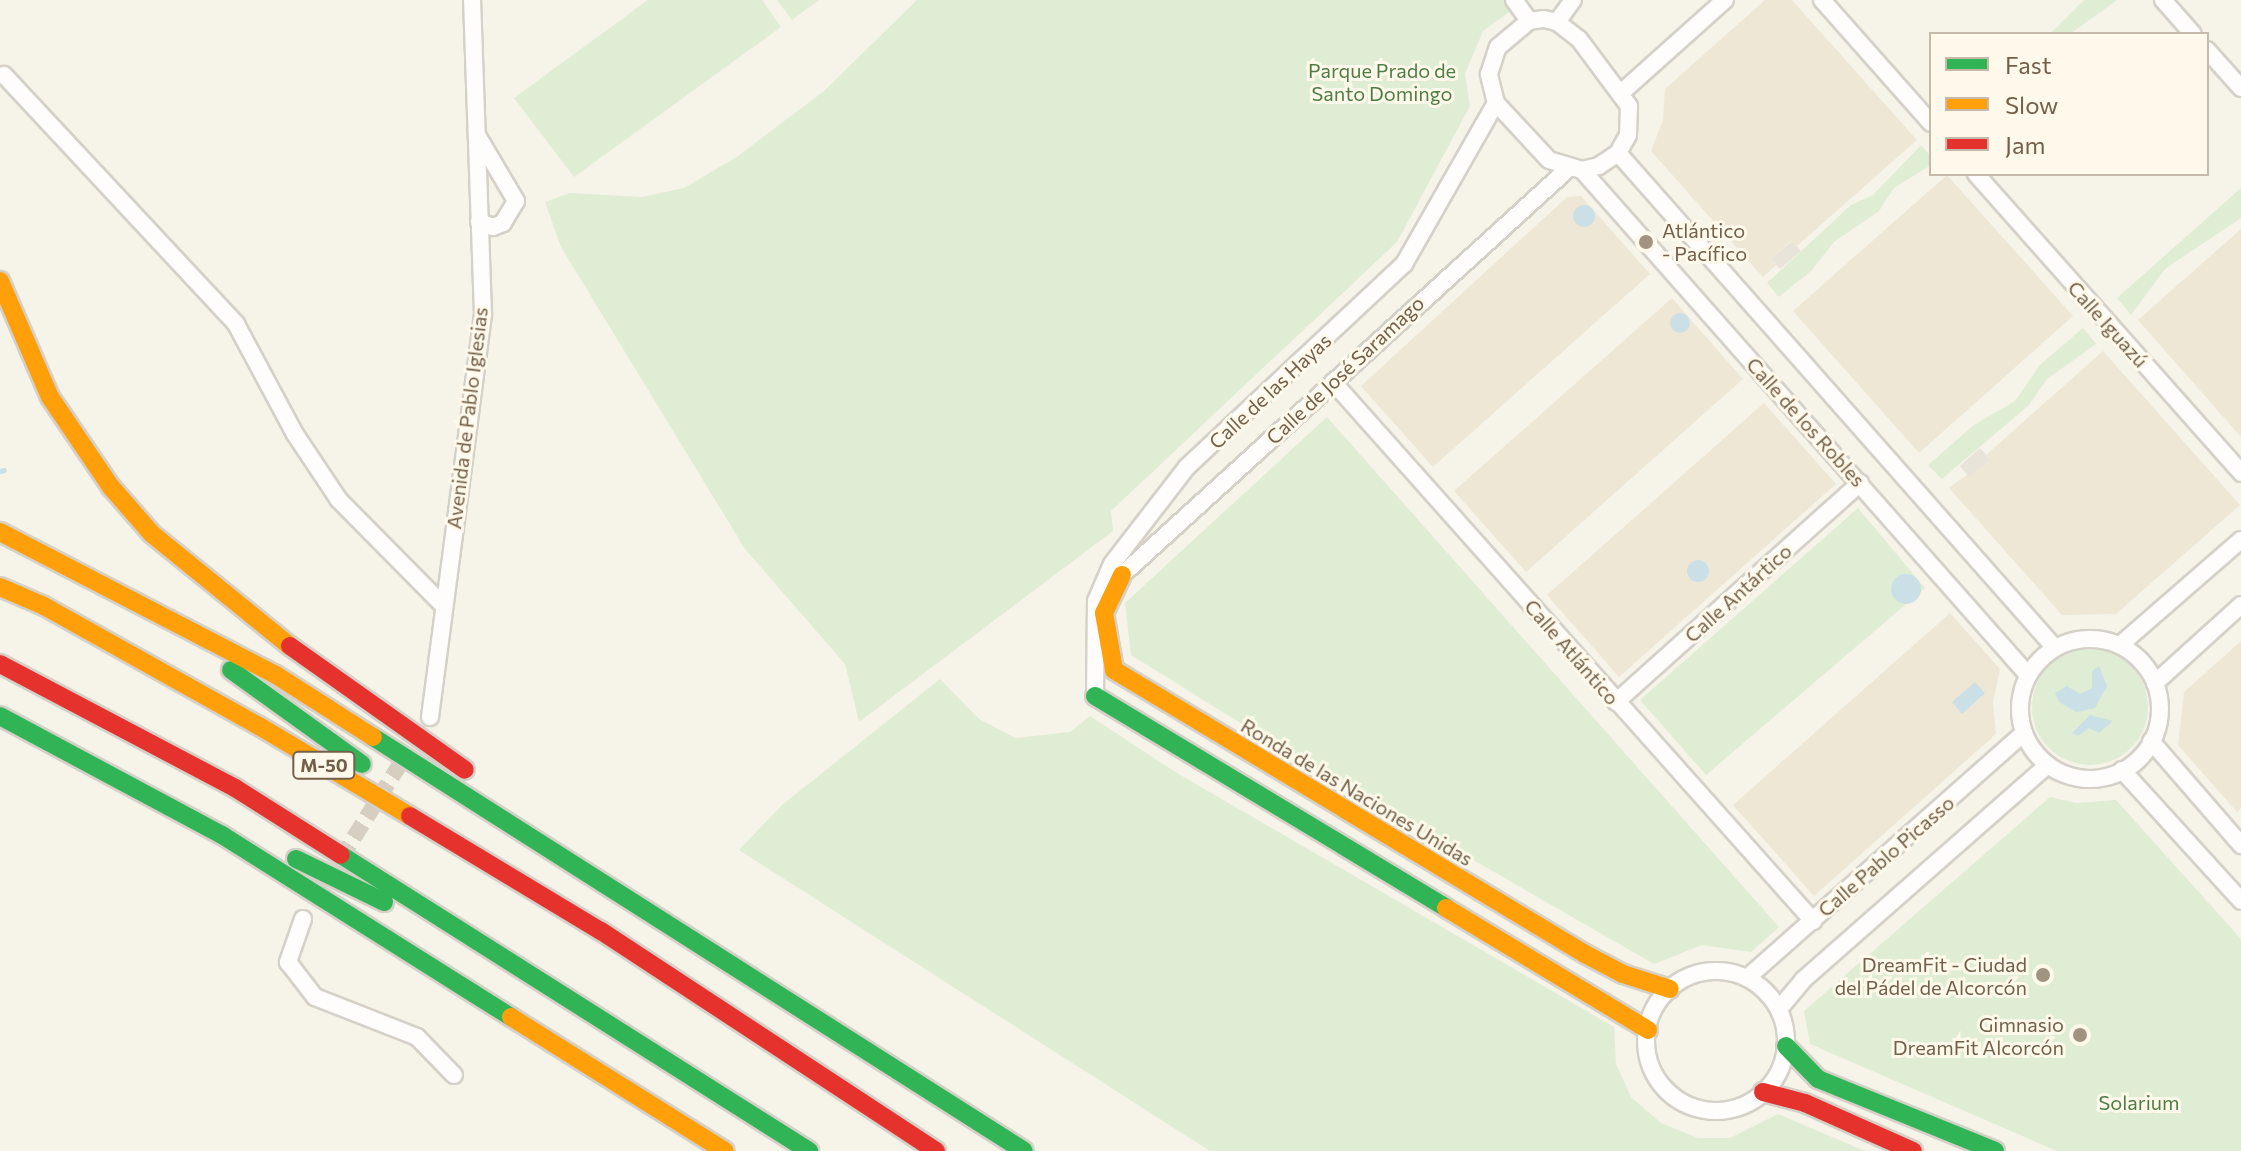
<!DOCTYPE html>
<html>
<head>
<meta charset="utf-8">
<style>
	body { margin:0 }
	#map { position:relative; width:2241px; height:1151px; overflow:hidden; background:#f6f3e9; font-family:Commissioner,sans-serif }
	div>[style] { position:absolute }
	.residential>* { inset:0; background:#efe7d6 }
	.industrial>* { inset:0; background:#e8e4da }
	.green>* { inset:0; background:#dfedd4 }
	.round { border-radius:50% }
	.water>* { inset:0; background:#cbdfe6 }
	.stream>* { height:5px; margin:-2.5px; padding:0 2.5px; transform-origin:2.5px; border-radius:2.5px; background:#cbdfe6 }
	.street-tunnel>* { height:16px; margin-top:-8px; transform-origin:0; background:repeating-linear-gradient(90deg,#d5cec1 0 16px,transparent 0 24px) }
	.roads { filter:drop-shadow(2px 0 #d5d0c8) drop-shadow(-2px 0 #d5d0c8) drop-shadow(0 2px #d5d0c8) drop-shadow(0 -2px #d5d0c8) }
	.street>* { height:16px; margin:-8px; padding:0 8px; transform-origin:8px; border-radius:8px; background:#fefdfc }
	.street>.ring { margin:-8px; padding:0; box-sizing:content-box; background:none; border:16px solid #fefdfc; border-radius:50% }
	.fast>* { height:18px; margin:-9px; padding:0 9px; transform-origin:9px; border-radius:9px; background:#30b455 }
	.slow>* { height:18px; margin:-9px; padding:0 9px; transform-origin:9px; border-radius:9px; background:#ff9f0a }
	.jam>* { height:18px; margin:-9px; padding:0 9px; transform-origin:9px; border-radius:9px; background:#e5322d }
	.dots>* { width:22px; height:22px; translate:-50% -50%; box-sizing:border-box; border:4px solid #fef9ea; border-radius:50% }
	span { translate:-50% -50%; white-space:nowrap; text-align:center; line-height:1.15; -webkit-text-stroke:6px #fef9ea; paint-order:stroke }
	.shield-label span { padding:2px 6px; background:#fef9ea; border:2px solid; border-radius:6px; -webkit-text-stroke-width:0 }
	.shield-label { font-size:18px; color:#735f4a; font-weight:700 }
	.park-label { font-size:20px; color:#4e7e45 }
	.poi-label { font-size:20px; color:#735f4a }
	.left { translate:0 -50%; text-align:left }
	.right { translate:-100% -50%; text-align:right }
	.street-label { font-size:20px; color:#735f4a }
	.legend { position:absolute; left:1929px; top:32px; width:280px; height:144px; box-sizing:border-box; background:#fef9ea; border:2px solid #c6bbaa; margin:0; padding:10px 14px; list-style:none; font-size:24px; color:#735f4a }
	.legend li { display:flex; align-items:center; gap:16px; height:40px }
	.legend b { width:40px; border:2px solid #c6bbaa }
</style>
</head>
<body>
<div id="map">
	<div class="residential">
		<i style="clip-path:polygon(1765px 0,1792px 0,1917px 140px,1797px 246px,1791px 241px,1771px 259px,1776px 265px,1763px 277px,1651px 151px,1663px 120px,1665px 89px)"></i>
		<i style="clip-path:polygon(1947px 175px,2073px 316px,1919px 453px,1793px 311px)"></i>
		<i style="clip-path:polygon(1581px 196px,1650px 274px,1433px 467px,1361px 386px,1567px 197px)"></i>
		<i style="clip-path:polygon(2241px 229px,2241px 437px,2138px 320px)"></i>
		<i style="clip-path:polygon(1672px 298px,1743px 379px,1526px 572px,1454px 491px)"></i>
		<i style="clip-path:polygon(2103px 351px,2240px 505px,2116px 614px,2062px 615px,1949px 488px,1990px 458px,1986px 455px)"></i>
		<i style="clip-path:polygon(1764px 403px,1836px 484px,1619px 677px,1547px 595px)"></i>
		<i style="clip-path:polygon(1950px 613px,2000px 669px,1993px 702px,1996px 734px,1814px 896px,1733px 805px)"></i>
		<i style="clip-path:polygon(2241px 641px,2241px 808px,2237px 812px,2178px 745px,2184px 692px)"></i>
	</div>
	<div class="industrial">
		<i style="clip-path:polygon(1792px 241px,1801px 251px,1780px 269px,1771px 259px)"></i>
		<i style="clip-path:polygon(1980px 448px,1990px 459px,1969px 477px,1960px 466px)"></i>
	</div>
	<div class="green">
		<i style="clip-path:polygon(648px 0,762px 0,781px 27px,574px 177px,514px 98px)"></i>
		<i style="clip-path:polygon(777px 0,819px 0,792px 20px)"></i>
		<i style="clip-path:polygon(917px 0,1509px 0,1512px 10px,1483px 31px,1465px 74px,1470px 106px,1397px 242px,1111px 511px,1113px 531px,859px 722px,845px 664px,745px 549px,561px 247px,545px 202px,570px 193px,642px 197px,684px 188px,738px 156px,824px 91px)"></i>
		<i style="clip-path:polygon(2084px 0,2117px 0,2070px 34px,2050px 34px)"></i>
		<i style="clip-path:polygon(1921px 145px,1931px 156px,1931px 165px,1894px 188px,1879px 211px,1834px 242px,1811px 271px,1779px 297px,1767px 283px,1851px 205px,1873px 195px)"></i>
		<i style="clip-path:polygon(2241px 188px,2241px 218px,2165px 269px,2131px 315px,2117px 298px)"></i>
		<i style="clip-path:polygon(2083px 328px,2096px 344px,2047px 379px,2029px 405px,1942px 479px,1928px 465px,1974px 425px,2015px 401px,2040px 365px)"></i>
		<i style="clip-path:polygon(1327px 417px,1779px 927px,1751px 952px,1702px 945px,1654px 964px,1303px 762px,1131px 655px,1125px 603px)"></i>
		<i style="clip-path:polygon(1858px 508px,1925px 588px,1706px 775px,1640px 700px)"></i>
		<i class="round" style="left:2032px;top:649px;width:116px;height:116px"></i>
		<i style="clip-path:polygon(940px 679px,979px 719px,1015px 738px,1070px 732px,1090px 716px,1177px 773px,1614px 1027px,1616px 1064px,1631px 1097px,1661px 1123px,1698px 1138px,1730px 1138px,1778px 1114px,1865px 1151px,1210px 1151px,739px 850px,782px 805px)"></i>
		<i style="clip-path:polygon(2050px 797px,2076px 803px,2116px 800px,2241px 939px,2241px 1151px,2057px 1151px,1810px 1044px,1804px 1011px)"></i>
	</div>
	<div class="water">
		<i class="round" style="left:1573px;top:205px;width:22px;height:22px"></i>
		<i class="round" style="left:1670px;top:313px;width:20px;height:20px"></i>
		<i class="round" style="left:1687px;top:560px;width:22px;height:22px"></i>
		<i class="round" style="left:1891px;top:574px;width:30px;height:30px"></i>
		<i style="clip-path:polygon(2099px 666px,2107px 686px,2095px 708px,2076px 712px,2059px 702px,2055px 693px,2067px 686px,2080px 694px,2092px 688px,2092px 671px)"></i>
		<i style="clip-path:polygon(1975px 682px,1985px 693px,1962px 714px,1952px 702px)"></i>
		<i style="clip-path:polygon(2090px 715px,2113px 721px,2099px 733px,2089px 728px,2078px 736px,2072px 733px)"></i>
	</div>
	<div class="stream">
		<i style="left:0;top:471px;width:4px;rotate:-14deg"></i>
	</div>
	<div class="street-tunnel">
		<i style="left:341px;top:858px;width:124px;rotate:-57.8deg"></i>
	</div>
	<div class="roads">
		<div class="street">
			<i style="left:1514px;top:0;width:26px;rotate:54deg"></i>
			<i style="left:1822px;top:0;width:164px;rotate:48.5deg"></i>
			<i style="left:2163px;top:0;width:45px;rotate:48.6deg"></i>
			<i style="left:1544px;top:19px;width:13px;rotate:13deg"></i>
			<i style="left:1557px;top:22px;width:28px;rotate:38deg"></i>
			<i style="left:1579px;top:39px;width:84px;rotate:53.3deg"></i>
			<i style="left:1629px;top:106px;width:29px;rotate:92deg"></i>
			<i style="left:1628px;top:135px;width:21px;rotate:119deg"></i>
			<i style="left:1618px;top:153px;width:23px;rotate:146deg"></i>
			<i style="left:1599px;top:166px;width:17px;rotate:167deg"></i>
			<i style="left:1582px;top:170px;width:34px;rotate:-163deg"></i>
			<i style="left:1549px;top:160px;width:78px;rotate:-132.9deg"></i>
			<i style="left:1496px;top:103px;width:30px;rotate:-104deg"></i>
			<i style="left:1489px;top:74px;width:28px;rotate:-72deg"></i>
			<i style="left:1498px;top:47px;width:40px;rotate:-40deg"></i>
			<i style="left:1529px;top:21px;width:15px;rotate:-8deg"></i>
			<i style="left:1557px;top:22px;width:27px;rotate:-54deg"></i>
			<i style="left:2207px;top:50px;width:51px;rotate:48.2deg"></i>
			<i style="left:4px;top:75px;width:340px;rotate:47deg"></i>
			<i style="left:236px;top:324px;width:125px;rotate:61.8deg"></i>
			<i style="left:295px;top:434px;width:79px;rotate:56.3deg"></i>
			<i style="left:339px;top:500px;width:149px;rotate:45.3deg"></i>
			<i style="left:1622px;top:92px;width:138px;rotate:-41.8deg"></i>
			<i style="left:477px;top:135px;width:77px;rotate:59.4deg"></i>
			<i style="left:516px;top:201px;width:26px;rotate:121deg"></i>
			<i style="left:503px;top:223px;width:11px;rotate:158deg"></i>
			<i style="left:493px;top:227px;width:15px;rotate:-160deg"></i>
			<i style="left:1618px;top:153px;width:660px;rotate:48.56deg"></i>
			<i style="left:1582px;top:170px;width:674px;rotate:48.55deg"></i>
			<i style="left:1976px;top:174px;width:400px;rotate:48.4deg"></i>
			<i style="left:1333px;top:382px;width:722px;rotate:48.31deg"></i>
			<i style="left:1122px;top:575px;width:606px;rotate:-42.32deg"></i>
			<i class="ring" style="left:2020px;top:639px;width:124px;height:124px"></i>
			<i style="left:2120px;top:645px;width:160px;rotate:-41deg"></i>
			<i style="left:2155px;top:683px;width:116px;rotate:-42.2deg"></i>
			<i style="left:1095px;top:696px;width:95px;rotate:-89.4deg"></i>
			<i style="left:1096px;top:601px;width:40px;rotate:-66.6deg"></i>
			<i style="left:1112px;top:564px;width:123px;rotate:-52.3deg"></i>
			<i style="left:1187px;top:467px;width:297px;rotate:-43.1deg"></i>
			<i style="left:1404px;top:264px;width:185px;rotate:-60.3deg"></i>
			<i style="left:1616px;top:702px;width:328px;rotate:-41.9deg"></i>
			<i style="left:430px;top:717px;width:406px;rotate:-82.5deg"></i>
			<i style="left:483px;top:314px;width:314px;rotate:-92deg"></i>
			<i style="left:2151px;top:741px;width:138px;rotate:49.1deg"></i>
			<i style="left:2122px;top:770px;width:177px;rotate:47.7deg"></i>
			<i style="left:303px;top:919px;width:46px;rotate:109.2deg"></i>
			<i style="left:288px;top:962px;width:44px;rotate:52.4deg"></i>
			<i style="left:315px;top:997px;width:110px;rotate:21.4deg"></i>
			<i style="left:417px;top:1037px;width:53px;rotate:45.8deg"></i>
			<i class="ring" style="left:1646px;top:971px;width:124px;height:124px"></i>
			<i style="left:1747px;top:978px;width:370px;rotate:-41.5deg"></i>
			<i style="left:1779px;top:1009px;width:38px;rotate:-50deg"></i>
			<i style="left:1803px;top:980px;width:326px;rotate:-41.3deg"></i>
		</div>
		<div class="fast">
			<i style="left:231px;top:670px;width:161px;rotate:35.7deg"></i>
			<i style="left:1095px;top:696px;width:410px;rotate:31.1deg"></i>
			<i style="left:0;top:716px;width:252px;rotate:28.2deg"></i>
			<i style="left:222px;top:835px;width:342px;rotate:32.2deg"></i>
			<i style="left:373px;top:737px;width:771px;rotate:32.45deg"></i>
			<i style="left:341px;top:855px;width:554px;rotate:32.31deg"></i>
			<i style="left:296px;top:859px;width:98px;rotate:26deg"></i>
			<i style="left:1786px;top:1046px;width:46px;rotate:45.9deg"></i>
			<i style="left:1818px;top:1079px;width:191px;rotate:22.1deg"></i>
		</div>
		<div class="slow">
			<i style="left:0;top:281px;width:126px;rotate:66.7deg"></i>
			<i style="left:50px;top:397px;width:109px;rotate:55.9deg"></i>
			<i style="left:111px;top:487px;width:62px;rotate:48.9deg"></i>
			<i style="left:152px;top:534px;width:178px;rotate:39.1deg"></i>
			<i style="left:0;top:532px;width:311px;rotate:27.4deg"></i>
			<i style="left:276px;top:675px;width:115px;rotate:32.6deg"></i>
			<i style="left:1122px;top:575px;width:42px;rotate:115.3deg"></i>
			<i style="left:1104px;top:613px;width:58px;rotate:80deg"></i>
			<i style="left:1114px;top:670px;width:550px;rotate:31.09deg"></i>
			<i style="left:1585px;top:954px;width:43px;rotate:27.8deg"></i>
			<i style="left:1623px;top:974px;width:49px;rotate:17.7deg"></i>
			<i style="left:0;top:587px;width:48px;rotate:23.4deg"></i>
			<i style="left:44px;top:606px;width:246px;rotate:29.2deg"></i>
			<i style="left:259px;top:726px;width:176px;rotate:30.8deg"></i>
			<i style="left:1446px;top:908px;width:236px;rotate:31.1deg"></i>
			<i style="left:511px;top:1017px;width:252px;rotate:32.1deg"></i>
		</div>
		<div class="jam">
			<i style="left:290px;top:646px;width:214px;rotate:35.3deg"></i>
			<i style="left:0;top:664px;width:266px;rotate:27.8deg"></i>
			<i style="left:235px;top:788px;width:125px;rotate:32.3deg"></i>
			<i style="left:410px;top:816px;width:223px;rotate:31.1deg"></i>
			<i style="left:601px;top:931px;width:401px;rotate:33.3deg"></i>
			<i style="left:1763px;top:1092px;width:43px;rotate:14.7deg"></i>
			<i style="left:1805px;top:1103px;width:118px;rotate:24deg"></i>
		</div>
	</div>
	<div class="dots">
		<i style="left:1646px;top:242px;background:#a19382"></i>
		<i style="left:2043px;top:975px;background:#a19382"></i>
		<i style="left:2080px;top:1035px;background:#a19382"></i>
	</div>
	<div class="shield-label">
		<span style="left:324px;top:765px">M-50</span>
	</div>
	<div class="park-label">
		<span style="left:1382px;top:82px">Parque Prado de<br>Santo Domingo</span>
		<span style="left:2139px;top:1102px">Solarium</span>
	</div>
	<div class="poi-label">
		<span class="left" style="left:1662px;top:242px">Atlántico<br>- Pacífico</span>
		<span class="right" style="left:2027px;top:976px">DreamFit - Ciudad<br>del Pádel de Alcorcón</span>
		<span class="right" style="left:2064px;top:1036px">Gimnasio<br>DreamFit Alcorcón</span>
	</div>
	<div class="street-label">
		<span style="left:2108px;top:324px;rotate:48deg">Calle Iguazú</span>
		<span style="left:1345px;top:370px;rotate:-43deg">Calle de José Saramago</span>
		<span style="left:1270px;top:391px;rotate:-43deg">Calle de las Hayas</span>
		<span style="left:467px;top:418px;rotate:-83deg">Avenida de Pablo Iglesias</span>
		<span style="left:1806px;top:422px;rotate:48deg">Calle de los Robles</span>
		<span style="left:1738px;top:593px;rotate:-42deg">Calle Antártico</span>
		<span style="left:1572px;top:652px;rotate:49deg">Calle Atlántico</span>
		<span style="left:1357px;top:792px;rotate:31deg">Ronda de las Naciones Unidas</span>
		<span style="left:1886px;top:856px;rotate:-41deg">Calle Pablo Picasso</span>
	</div>
	<ul class="legend">
	<li><b style="height:10px;background:#30b455"></b>Fast</li>
	<li><b style="height:10px;background:#ff9f0a"></b>Slow</li>
	<li><b style="height:10px;background:#e5322d"></b>Jam</li>
	</ul>
</div>
</body>
</html>
